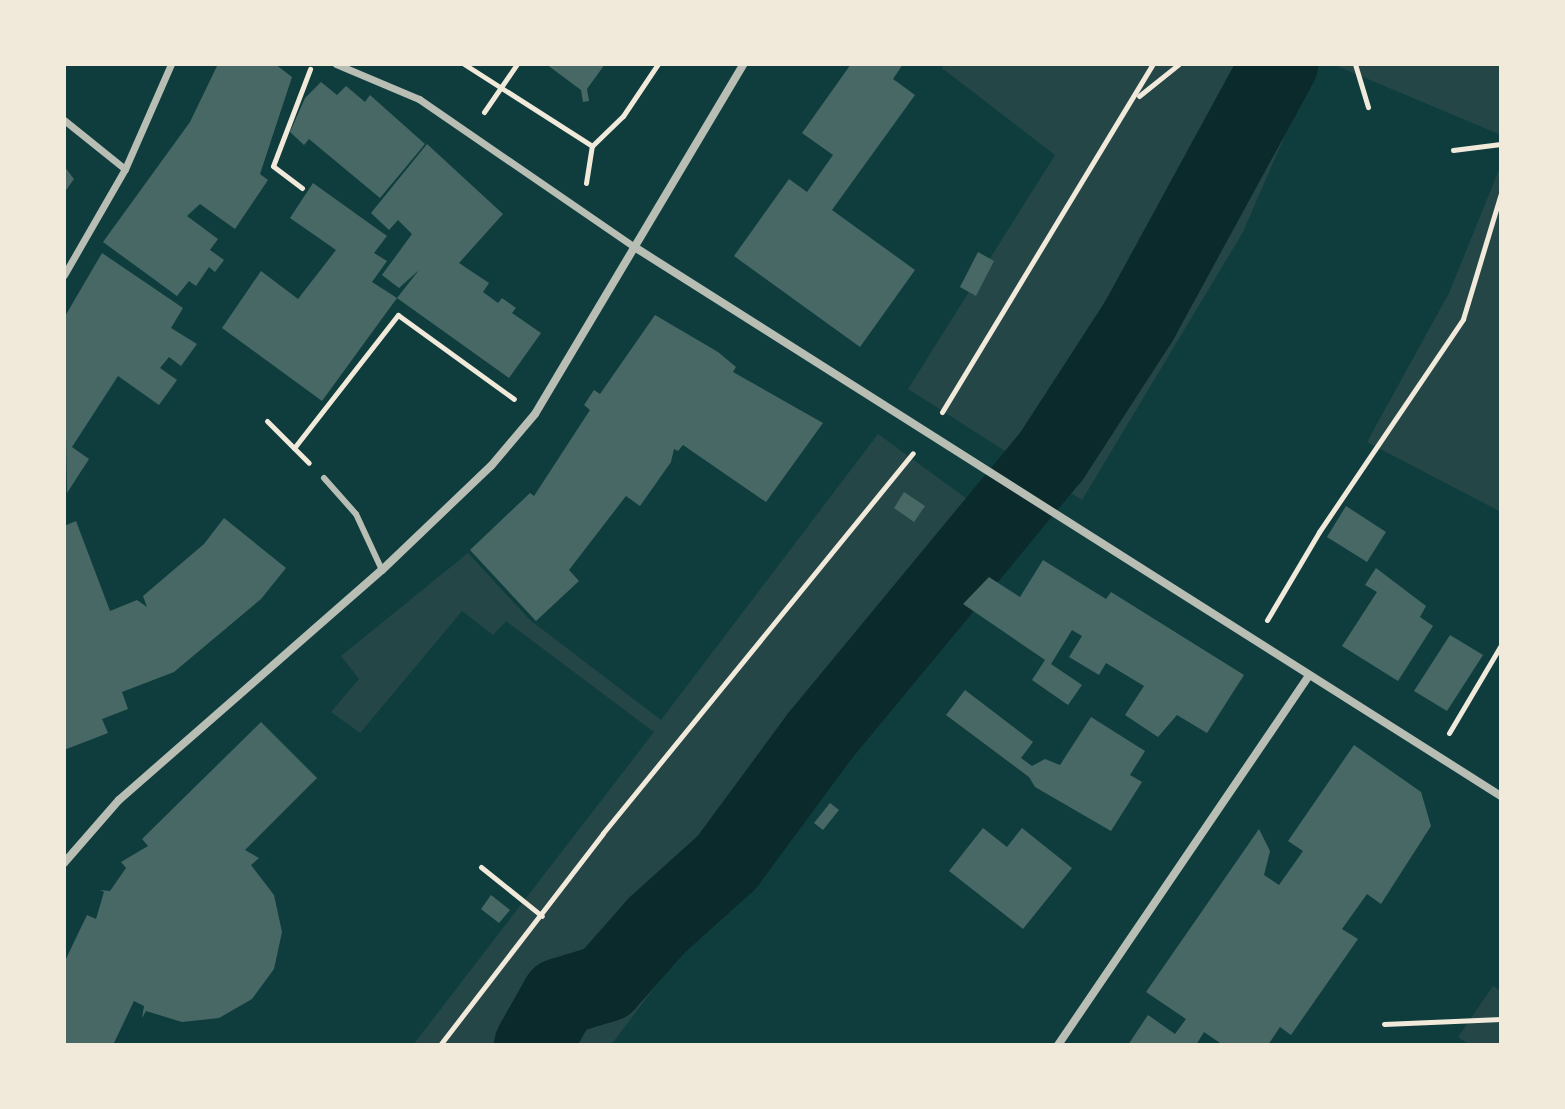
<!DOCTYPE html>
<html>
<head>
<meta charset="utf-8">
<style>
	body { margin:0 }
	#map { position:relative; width:1565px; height:1109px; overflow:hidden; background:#0f3d3e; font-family:"Titillium Web",sans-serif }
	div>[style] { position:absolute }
	.green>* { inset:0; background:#244646 }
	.river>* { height:78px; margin:-39px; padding:0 39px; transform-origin:39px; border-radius:39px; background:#0a2a2b }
	.building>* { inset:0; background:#486865 }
	.path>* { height:5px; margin:-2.5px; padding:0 2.5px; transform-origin:2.5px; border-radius:2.5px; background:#f1e9da }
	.service>* { height:6px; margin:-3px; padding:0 3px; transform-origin:3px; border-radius:3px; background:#b8beb3 }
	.pedestrian>* { height:7px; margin:-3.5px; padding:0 3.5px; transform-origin:3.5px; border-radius:3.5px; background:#b8beb3 }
	.minor>* { height:8px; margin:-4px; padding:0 4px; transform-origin:4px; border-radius:4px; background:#b8beb3 }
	span { translate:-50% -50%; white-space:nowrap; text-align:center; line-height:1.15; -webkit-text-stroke:8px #f1e9da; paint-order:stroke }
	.frame { position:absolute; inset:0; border:66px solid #f1e9da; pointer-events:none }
</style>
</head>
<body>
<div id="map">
	<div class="green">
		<i style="clip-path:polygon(944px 64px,1316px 64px,1243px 232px,1082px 500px,908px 389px,1055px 155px,942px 68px)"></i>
		<i style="clip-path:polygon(1332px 64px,1501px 64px,1501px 135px)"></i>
		<i style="clip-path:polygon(1501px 165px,1501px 512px,1367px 442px,1449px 293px)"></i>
		<i style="clip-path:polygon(878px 434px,1004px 526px,611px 1045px,413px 1045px,654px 732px,506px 621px,493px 635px,462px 611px,360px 733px,331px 712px,359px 679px,341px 656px,468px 553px,530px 620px,661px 720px)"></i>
		<i style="clip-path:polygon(1493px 986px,1501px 991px,1501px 1045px,1470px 1045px,1458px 1037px)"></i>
	</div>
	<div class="river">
		<i style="left:533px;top:1045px;width:55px;rotate:-60.6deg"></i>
		<i style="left:560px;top:997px;width:48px;rotate:-16.9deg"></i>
		<i style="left:606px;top:983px;width:76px;rotate:-48.7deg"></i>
		<i style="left:656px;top:926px;width:96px;rotate:-42deg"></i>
		<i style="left:727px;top:862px;width:155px;rotate:-53.6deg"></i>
		<i style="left:819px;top:737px;width:364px;rotate:-50.4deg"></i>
		<i style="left:1051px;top:457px;width:162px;rotate:-57.1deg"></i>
		<i style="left:1139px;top:321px;width:293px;rotate:-61.4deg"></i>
	</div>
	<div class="building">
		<i style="clip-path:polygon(218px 64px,275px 64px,292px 77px,260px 174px,268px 180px,235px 229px,200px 204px,187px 216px,218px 239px,210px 250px,224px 260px,215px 272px,209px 267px,196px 286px,189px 281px,177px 296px,103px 242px,190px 122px)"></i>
		<i style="clip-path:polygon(546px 64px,605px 64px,587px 89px,589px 101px,583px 102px,581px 90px)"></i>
		<i style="clip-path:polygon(851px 64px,903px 64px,893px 79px,915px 95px,832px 210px,915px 270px,860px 347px,734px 256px,789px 179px,807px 192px,833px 155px,802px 133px)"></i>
		<i style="clip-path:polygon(321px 82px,337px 95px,346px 86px,365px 102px,370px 95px,425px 144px,380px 198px,309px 139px,304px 145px,290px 132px,305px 98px)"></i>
		<i style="clip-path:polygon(427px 144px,503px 214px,459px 263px,489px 283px,483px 292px,498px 303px,502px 298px,516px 308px,512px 313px,541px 333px,509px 378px,397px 298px,419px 270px,399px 288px,382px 275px,412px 234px,398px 220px,389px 230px,371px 213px)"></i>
		<i style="clip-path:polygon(64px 166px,74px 179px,64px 193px)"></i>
		<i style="clip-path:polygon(313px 183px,387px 236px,374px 253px,387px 261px,372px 282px,397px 298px,322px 401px,222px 328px,261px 271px,298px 299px,336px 250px,290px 218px)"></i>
		<i style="clip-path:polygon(978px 252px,994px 261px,976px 296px,960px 287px)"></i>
		<i style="clip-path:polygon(102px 253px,183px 308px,171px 328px,197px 344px,181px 366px,169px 357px,160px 368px,177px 380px,159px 405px,118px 376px,72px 447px,89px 459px,67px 493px,64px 318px)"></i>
		<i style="clip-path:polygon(655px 315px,718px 352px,736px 367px,733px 372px,823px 423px,766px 502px,683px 445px,678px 451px,674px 449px,671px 462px,640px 506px,626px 496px,569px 570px,579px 581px,536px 621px,470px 550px,530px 493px,534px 496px,590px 410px,584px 405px,594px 390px,600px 394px)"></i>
		<i style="clip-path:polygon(904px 492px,925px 506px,914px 522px,894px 508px)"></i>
		<i style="clip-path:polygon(1346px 506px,1386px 532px,1367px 562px,1327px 537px)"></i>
		<i style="clip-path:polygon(224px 518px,286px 568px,261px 599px,174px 672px,122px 692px,128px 709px,102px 719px,108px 733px,64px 750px,64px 526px,76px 521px,110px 611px,137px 600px,147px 607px,143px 596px,204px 544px)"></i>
		<i style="clip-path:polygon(1043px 560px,1106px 599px,1111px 592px,1244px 675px,1207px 733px,1177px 715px,1158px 737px,1125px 715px,1144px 686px,1106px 663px,1099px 675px,1069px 657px,1082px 636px,1072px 630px,1051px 664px,1082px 685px,1068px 705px,1032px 680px,1045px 660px,963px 604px,989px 577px,1020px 597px)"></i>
		<i style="clip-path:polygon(1376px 568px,1426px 606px,1420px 617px,1433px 626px,1398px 681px,1342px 646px,1377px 592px,1365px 585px)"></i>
		<i style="clip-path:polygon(1450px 635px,1483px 655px,1447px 711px,1414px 691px)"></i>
		<i style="clip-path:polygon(965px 690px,1033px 742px,1021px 758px,1032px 766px,1045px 759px,1060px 765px,1091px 717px,1145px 751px,1130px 775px,1142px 782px,1111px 831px,1035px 787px,1029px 777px,946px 715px)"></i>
		<i style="clip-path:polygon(261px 722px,317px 778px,245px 850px,259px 858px,251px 865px,274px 895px,282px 932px,274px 969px,252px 999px,219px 1018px,182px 1022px,146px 1011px,142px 1018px,144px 1006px,134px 1001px,113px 1045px,64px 1045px,64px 963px,87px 915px,96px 919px,104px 892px,100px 890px,110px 891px,126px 868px,121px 862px,148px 846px,142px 839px)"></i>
		<i style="clip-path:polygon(1354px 745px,1421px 792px,1431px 826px,1381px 904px,1367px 894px,1342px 929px,1358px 939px,1291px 1035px,1280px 1027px,1268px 1045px,1223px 1045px,1204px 1032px,1196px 1045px,1128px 1045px,1148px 1015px,1175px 1034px,1186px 1019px,1146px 992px,1259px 829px,1270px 851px,1264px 875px,1279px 885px,1303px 851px,1288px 841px)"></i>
		<i style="clip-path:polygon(830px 803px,839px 810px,823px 830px,814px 823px)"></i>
		<i style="clip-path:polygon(983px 828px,1007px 847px,1022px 828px,1072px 868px,1023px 929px,949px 871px)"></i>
		<i style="clip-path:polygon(491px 895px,510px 910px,499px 923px,481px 909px)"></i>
	</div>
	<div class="path">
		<i style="left:464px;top:64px;width:152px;rotate:32.6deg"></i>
		<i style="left:1355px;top:64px;width:45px;rotate:73.2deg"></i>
		<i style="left:1139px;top:96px;width:51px;rotate:-38.7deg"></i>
		<i style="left:484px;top:112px;width:58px;rotate:-55.5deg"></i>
		<i style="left:1453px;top:150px;width:48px;rotate:-7.1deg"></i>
		<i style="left:586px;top:183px;width:37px;rotate:-81deg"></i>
		<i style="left:592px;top:146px;width:43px;rotate:-44.1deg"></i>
		<i style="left:623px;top:116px;width:63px;rotate:-56.1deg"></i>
		<i style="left:302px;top:188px;width:36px;rotate:-143deg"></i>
		<i style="left:273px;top:166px;width:104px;rotate:-69.1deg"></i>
		<i style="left:942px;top:412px;width:407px;rotate:-58.8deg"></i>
		<i style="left:267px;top:421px;width:59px;rotate:45deg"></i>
		<i style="left:294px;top:448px;width:169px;rotate:-52deg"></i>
		<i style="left:398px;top:315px;width:143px;rotate:35.9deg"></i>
		<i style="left:1267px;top:620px;width:102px;rotate:-59.4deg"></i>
		<i style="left:1319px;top:532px;width:257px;rotate:-55.9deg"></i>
		<i style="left:1463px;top:319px;width:132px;rotate:-73.2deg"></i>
		<i style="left:1449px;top:733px;width:102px;rotate:-59.4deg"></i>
		<i style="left:481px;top:867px;width:78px;rotate:38.8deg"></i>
		<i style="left:1384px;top:1024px;width:117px;rotate:-2.4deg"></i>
		<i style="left:440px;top:1045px;width:267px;rotate:-52.4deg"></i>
		<i style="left:603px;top:833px;width:490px;rotate:-50.8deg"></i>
	</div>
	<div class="service">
		<i style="left:324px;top:478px;width:48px;rotate:48.4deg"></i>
		<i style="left:356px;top:514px;width:62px;rotate:65.1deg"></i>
	</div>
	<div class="pedestrian">
		<i style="left:336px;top:64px;width:90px;rotate:22.9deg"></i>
		<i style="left:419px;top:99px;width:263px;rotate:34.5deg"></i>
		<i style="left:64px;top:120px;width:78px;rotate:38.8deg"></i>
		<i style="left:125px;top:169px;width:115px;rotate:-66.3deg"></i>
		<i style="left:64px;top:275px;width:122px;rotate:-60.1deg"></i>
	</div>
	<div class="minor">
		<i style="left:636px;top:248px;width:1024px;rotate:32.36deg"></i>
		<i style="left:64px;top:863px;width:84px;rotate:-48.9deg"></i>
		<i style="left:119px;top:800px;width:349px;rotate:-41.2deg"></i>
		<i style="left:382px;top:570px;width:151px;rotate:-43.7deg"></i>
		<i style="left:491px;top:466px;width:68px;rotate:-49.8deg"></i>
		<i style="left:535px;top:414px;width:408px;rotate:-59.2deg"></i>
		<i style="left:1058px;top:1045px;width:446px;rotate:-55.8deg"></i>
	</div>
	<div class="frame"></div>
</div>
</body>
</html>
